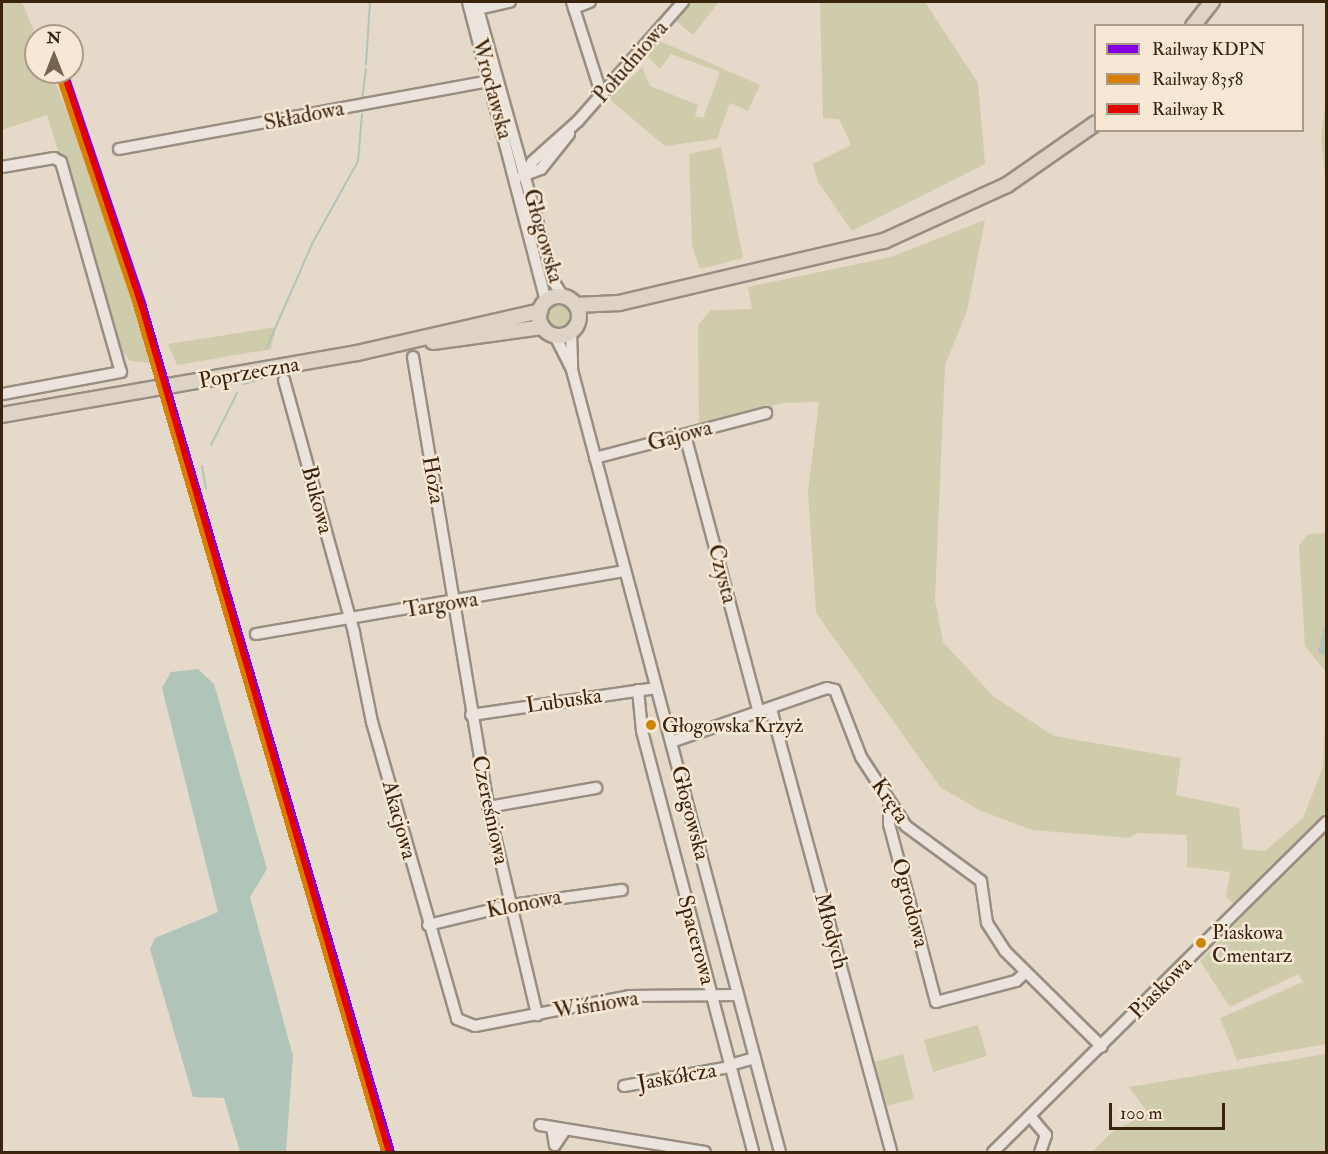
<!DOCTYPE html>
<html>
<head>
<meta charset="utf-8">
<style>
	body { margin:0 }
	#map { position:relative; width:1328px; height:1154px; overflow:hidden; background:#e5daca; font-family:"IM FELL Double Pica",serif }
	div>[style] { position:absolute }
	.green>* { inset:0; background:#ceccaa }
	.round { border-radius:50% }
	.water>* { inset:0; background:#b1c4b9 }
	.stream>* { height:2px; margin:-1px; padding:0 1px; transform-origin:1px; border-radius:1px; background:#b1c4b9 }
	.roads { filter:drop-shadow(2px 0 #988f83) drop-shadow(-2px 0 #988f83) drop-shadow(0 2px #988f83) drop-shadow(0 -2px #988f83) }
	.minor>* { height:10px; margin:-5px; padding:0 5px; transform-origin:5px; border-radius:5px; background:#eae4dd }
	.major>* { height:14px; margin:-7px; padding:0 7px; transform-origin:7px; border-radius:7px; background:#ddd4c7 }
	.major>.ring { margin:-7px; padding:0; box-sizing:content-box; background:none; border:14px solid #ddd4c7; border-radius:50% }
	.rail-1>* { height:6px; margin:-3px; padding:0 3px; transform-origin:3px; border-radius:3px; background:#8500e5 }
	.rail-2>* { height:6px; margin:-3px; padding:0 3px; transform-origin:3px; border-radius:3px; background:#d87e03 }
	.rail-3>* { height:6px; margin:-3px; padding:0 3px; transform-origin:3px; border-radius:3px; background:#e50000 }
	.dots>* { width:16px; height:16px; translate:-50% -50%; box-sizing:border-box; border:3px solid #f6e8d5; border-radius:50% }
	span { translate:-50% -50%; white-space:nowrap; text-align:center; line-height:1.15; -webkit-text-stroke:5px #f6e8d5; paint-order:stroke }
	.bus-label { font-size:20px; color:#3b240e }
	.left { translate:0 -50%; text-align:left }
	.street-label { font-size:22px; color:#3b240e }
	.frame { position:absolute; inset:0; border:3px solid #3b240e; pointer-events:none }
	.legend { position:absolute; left:1094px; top:24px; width:210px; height:108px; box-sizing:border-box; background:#f6e8d5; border:2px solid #ab9a85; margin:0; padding:8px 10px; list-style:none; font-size:18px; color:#3b240e }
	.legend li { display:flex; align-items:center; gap:12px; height:30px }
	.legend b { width:30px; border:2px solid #ab9a85 }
	.north { position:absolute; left:24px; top:24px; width:60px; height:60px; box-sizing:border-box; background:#f6e8d5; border:2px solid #ab9a85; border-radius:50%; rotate:0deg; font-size:16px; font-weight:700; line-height:24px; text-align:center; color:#3b240e }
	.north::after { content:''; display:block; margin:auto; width:21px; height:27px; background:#766450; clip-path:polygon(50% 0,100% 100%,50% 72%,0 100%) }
	.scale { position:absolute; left:1109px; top:1103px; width:116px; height:27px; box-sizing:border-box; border:3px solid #3b240e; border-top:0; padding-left:8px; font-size:18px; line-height:21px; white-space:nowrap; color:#3b240e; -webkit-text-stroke:4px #f6e8d5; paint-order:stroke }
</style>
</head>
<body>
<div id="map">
	<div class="green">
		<i style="clip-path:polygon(2px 2px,22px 2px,36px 36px,36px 72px,51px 72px,78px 138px,152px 363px,130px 361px,121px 350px,68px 162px,60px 157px,47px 115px,2px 130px)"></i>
		<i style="clip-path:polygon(690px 2px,718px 3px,693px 35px,675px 20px)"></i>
		<i style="clip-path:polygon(820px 2px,925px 2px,978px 83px,985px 164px,852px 231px,818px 182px,813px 164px,851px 145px,839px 119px,823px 118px)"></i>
		<i style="clip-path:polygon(660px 41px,760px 85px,748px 111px,730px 103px,717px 139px,665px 146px,609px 99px,642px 67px,650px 86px,698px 105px,695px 116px,703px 118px,720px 72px,671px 54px,660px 69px,647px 56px)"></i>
		<i style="clip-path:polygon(1326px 97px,1326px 186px,1321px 138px)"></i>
		<i style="clip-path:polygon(721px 147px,743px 258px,700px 269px,692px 246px,689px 154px)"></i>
		<i style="clip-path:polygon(985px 220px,967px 311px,945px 365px,935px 600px,943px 642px,994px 697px,1054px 736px,1181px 758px,1176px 795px,1239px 808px,1243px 849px,1265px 851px,1303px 818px,1323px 767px,1326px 691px,1326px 813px,1236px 906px,1226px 897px,1230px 872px,1187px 867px,1187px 835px,1138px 833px,1129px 838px,1032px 830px,979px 810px,940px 787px,816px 613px,808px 491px,819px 402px,783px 403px,699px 427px,698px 325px,711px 310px,752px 309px,748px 287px,891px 257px)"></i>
		<i class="round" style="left:547px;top:303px;width:26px;height:26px"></i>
		<i style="clip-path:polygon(276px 327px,271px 349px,177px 365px,168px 344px)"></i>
		<i style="clip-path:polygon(1326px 533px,1326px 672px,1305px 646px,1299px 546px,1308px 534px)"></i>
		<i style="clip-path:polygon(1326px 829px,1326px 1044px,1237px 1060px,1220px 1018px,1303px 982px,1298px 974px,1230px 1007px,1200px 961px)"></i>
		<i style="clip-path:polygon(978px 1025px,987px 1056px,933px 1072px,924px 1040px)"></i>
		<i style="clip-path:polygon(903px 1054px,914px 1099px,886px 1106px,875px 1062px)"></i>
		<i style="clip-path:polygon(1326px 1054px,1326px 1152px,1092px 1152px,1112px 1132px,1148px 1113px,1129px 1087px)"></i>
	</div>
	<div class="water">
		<i style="clip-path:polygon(1326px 621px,1326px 655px,1323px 655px,1318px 652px)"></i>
		<i style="clip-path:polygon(198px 669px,214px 684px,267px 869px,250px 897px,293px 1056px,286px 1152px,240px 1152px,224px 1098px,193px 1097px,150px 949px,155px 938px,218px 912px,162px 688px,171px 672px)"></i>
	</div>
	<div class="stream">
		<i style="left:366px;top:64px;width:62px;rotate:-86.3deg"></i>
		<i style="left:362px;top:101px;width:32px;rotate:-83deg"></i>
		<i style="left:266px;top:349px;width:115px;rotate:-66.3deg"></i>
		<i style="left:312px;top:244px;width:95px;rotate:-61deg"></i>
		<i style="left:358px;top:161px;width:47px;rotate:-85.1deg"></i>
		<i style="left:244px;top:384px;width:26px;rotate:-18deg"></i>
		<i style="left:211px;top:445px;width:58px;rotate:-63.4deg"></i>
		<i style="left:202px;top:466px;width:23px;rotate:80deg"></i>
	</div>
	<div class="roads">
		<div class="minor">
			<i style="left:468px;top:2px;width:309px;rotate:75.4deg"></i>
			<i style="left:476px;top:2px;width:291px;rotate:74.4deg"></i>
			<i style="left:554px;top:282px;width:17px;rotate:59deg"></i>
			<i style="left:572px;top:2px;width:99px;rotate:72.3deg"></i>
			<i style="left:574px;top:8px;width:17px;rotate:-21deg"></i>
			<i style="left:474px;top:10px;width:37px;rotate:-13deg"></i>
			<i style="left:119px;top:149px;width:375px;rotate:-10.4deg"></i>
			<i style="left:2px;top:167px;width:53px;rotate:-9.8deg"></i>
			<i style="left:54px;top:158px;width:8px;rotate:30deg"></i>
			<i style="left:61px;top:162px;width:218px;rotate:74.1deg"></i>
			<i style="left:121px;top:372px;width:121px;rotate:169.5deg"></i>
			<i style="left:526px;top:174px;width:13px;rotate:-63deg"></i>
			<i style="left:532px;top:162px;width:62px;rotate:-41.7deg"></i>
			<i style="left:578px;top:121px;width:159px;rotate:-48.6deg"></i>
			<i style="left:522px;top:176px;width:20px;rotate:-20deg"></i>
			<i style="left:541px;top:169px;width:45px;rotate:-51.3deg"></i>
			<i style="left:571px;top:333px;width:33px;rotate:88deg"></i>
			<i style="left:555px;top:336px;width:38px;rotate:63deg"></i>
			<i style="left:572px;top:370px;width:809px;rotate:75.11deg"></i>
			<i style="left:413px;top:357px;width:456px;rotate:80.5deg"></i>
			<i style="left:488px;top:807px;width:214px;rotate:76.7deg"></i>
			<i style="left:284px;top:380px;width:263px;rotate:74.5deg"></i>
			<i style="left:354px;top:633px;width:91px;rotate:78.6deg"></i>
			<i style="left:372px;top:722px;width:309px;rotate:74deg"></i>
			<i style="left:457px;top:1019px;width:19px;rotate:21deg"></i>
			<i style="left:475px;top:1026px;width:157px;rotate:-11deg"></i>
			<i style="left:629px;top:996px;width:109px;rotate:-0.5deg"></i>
			<i style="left:685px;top:435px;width:288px;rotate:75.1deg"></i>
			<i style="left:595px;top:458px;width:177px;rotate:-14.7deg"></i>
			<i style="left:256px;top:634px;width:374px;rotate:-9.7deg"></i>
			<i style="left:638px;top:690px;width:41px;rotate:84.4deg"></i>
			<i style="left:642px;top:731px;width:435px;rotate:75.2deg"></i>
			<i style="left:771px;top:709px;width:459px;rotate:74.8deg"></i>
			<i style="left:471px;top:715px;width:187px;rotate:-8.3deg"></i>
			<i style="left:671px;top:742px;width:165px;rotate:-19.1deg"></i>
			<i style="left:827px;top:688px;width:8px;rotate:14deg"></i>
			<i style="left:835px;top:690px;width:72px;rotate:68.8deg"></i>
			<i style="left:861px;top:757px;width:82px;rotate:56.9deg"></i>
			<i style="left:906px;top:826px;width:93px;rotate:36.3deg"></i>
			<i style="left:981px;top:881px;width:42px;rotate:81.9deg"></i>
			<i style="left:987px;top:923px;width:33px;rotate:57deg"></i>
			<i style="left:1005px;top:951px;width:136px;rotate:44.7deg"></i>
			<i style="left:889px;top:804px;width:20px;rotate:90deg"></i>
			<i style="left:889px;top:824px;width:184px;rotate:75.2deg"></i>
			<i style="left:936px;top:1002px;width:83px;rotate:-14.7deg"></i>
			<i style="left:1016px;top:981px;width:13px;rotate:-42deg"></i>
			<i style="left:488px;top:807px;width:110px;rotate:-10deg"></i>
			<i style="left:428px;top:925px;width:85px;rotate:-13.5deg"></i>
			<i style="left:511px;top:905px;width:112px;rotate:-7.7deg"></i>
			<i style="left:730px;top:1065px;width:26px;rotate:-16deg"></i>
			<i style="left:624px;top:1086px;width:108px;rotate:-10.2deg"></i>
			<i style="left:1030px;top:1116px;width:25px;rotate:50deg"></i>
			<i style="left:1046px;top:1135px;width:18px;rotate:109deg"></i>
			<i style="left:540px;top:1125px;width:167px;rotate:9.3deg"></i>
			<i style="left:552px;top:1127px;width:18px;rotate:81deg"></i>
			<i style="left:555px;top:1145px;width:18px;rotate:-56deg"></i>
			<i style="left:993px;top:1152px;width:469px;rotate:-44.7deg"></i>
		</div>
		<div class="major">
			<i style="left:1193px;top:26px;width:31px;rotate:-52deg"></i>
			<i class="ring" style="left:539px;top:296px;width:26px;height:26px"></i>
			<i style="left:576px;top:305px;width:43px;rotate:-2.7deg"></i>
			<i style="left:619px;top:303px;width:272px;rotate:-13.2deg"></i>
			<i style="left:884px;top:241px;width:135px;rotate:-24.5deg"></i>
			<i style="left:1007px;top:185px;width:108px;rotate:-34.9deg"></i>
			<i style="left:433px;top:342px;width:110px;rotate:-7.8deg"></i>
			<i style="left:2px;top:415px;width:360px;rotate:-9.9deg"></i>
			<i style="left:357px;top:353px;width:188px;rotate:-12.9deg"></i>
		</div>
	</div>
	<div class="rail-1">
		<i style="left:65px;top:72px;width:244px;rotate:71.3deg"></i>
		<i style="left:143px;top:303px;width:885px;rotate:73.65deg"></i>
	</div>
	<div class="rail-2">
		<i style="left:58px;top:74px;width:244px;rotate:71.3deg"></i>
		<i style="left:136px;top:305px;width:883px;rotate:73.68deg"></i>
	</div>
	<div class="rail-3">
		<i style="left:64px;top:74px;width:243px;rotate:71.5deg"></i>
		<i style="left:141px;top:304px;width:884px;rotate:73.7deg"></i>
	</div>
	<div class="dots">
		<i style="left:651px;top:725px;background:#c88604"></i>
		<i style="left:1201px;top:943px;background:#c88604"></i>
	</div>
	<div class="bus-label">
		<span class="left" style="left:662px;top:725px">Głogowska Krzyż</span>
		<span class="left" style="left:1212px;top:944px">Piaskowa<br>Cmentarz</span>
	</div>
	<div class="street-label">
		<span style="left:631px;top:62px;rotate:-49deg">Południowa</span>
		<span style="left:492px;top:89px;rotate:75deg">Wrocławska</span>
		<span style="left:304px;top:116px;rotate:-11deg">Składowa</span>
		<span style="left:543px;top:236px;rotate:74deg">Głogowska</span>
		<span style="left:249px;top:373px;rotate:-10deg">Poprzeczna</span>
		<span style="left:680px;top:436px;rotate:-15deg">Gajowa</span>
		<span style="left:433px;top:480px;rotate:80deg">Hoża</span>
		<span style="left:317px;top:500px;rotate:75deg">Bukowa</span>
		<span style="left:722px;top:574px;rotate:75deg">Czysta</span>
		<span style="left:441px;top:605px;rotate:-9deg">Targowa</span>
		<span style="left:564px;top:701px;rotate:-8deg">Lubuska</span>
		<span style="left:890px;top:801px;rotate:55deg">Kręta</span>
		<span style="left:490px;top:810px;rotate:78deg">Czereśniowa</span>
		<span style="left:690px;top:813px;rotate:75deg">Głogowska</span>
		<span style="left:399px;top:820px;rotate:75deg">Akacjowa</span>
		<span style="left:910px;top:903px;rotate:75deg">Ogrodowa</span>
		<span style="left:524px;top:904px;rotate:-11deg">Klonowa</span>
		<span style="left:831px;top:931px;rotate:75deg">Młodych</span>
		<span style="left:696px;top:940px;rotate:75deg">Spacerowa</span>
		<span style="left:1161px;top:988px;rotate:-45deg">Piaskowa</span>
		<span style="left:596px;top:1005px;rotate:-9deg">Wiśniowa</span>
		<span style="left:677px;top:1077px;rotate:-10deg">Jaskółcza</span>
	</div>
	<div class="frame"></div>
	<ul class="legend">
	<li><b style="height:8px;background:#8500e5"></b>Railway KDPN</li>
	<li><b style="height:8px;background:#d87e03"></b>Railway 8358</li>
	<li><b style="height:8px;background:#e50000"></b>Railway R</li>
	</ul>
	<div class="north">N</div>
	<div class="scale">100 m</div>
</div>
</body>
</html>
